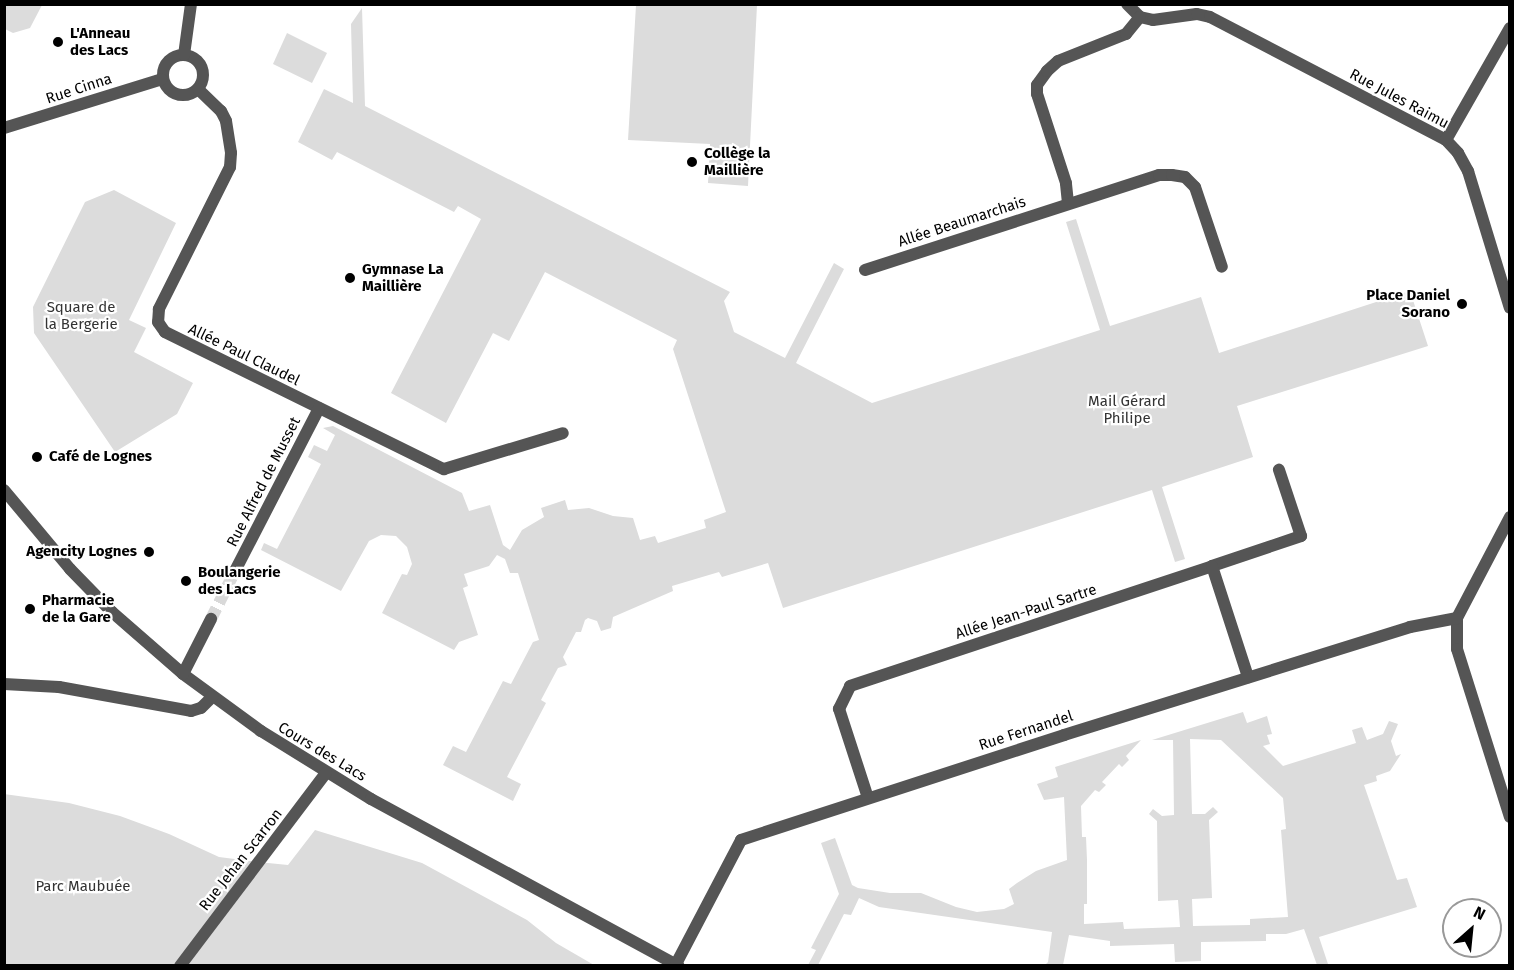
<!DOCTYPE html>
<html>
<head>
<meta charset="utf-8">
<style>
	body { margin:0 }
	#map { position:relative; width:1514px; height:970px; overflow:hidden; background:#fff; font-family:"Fira Sans",sans-serif }
	div>[style] { position:absolute }
	.green>* { inset:0; background:#dcdcdc }
	.street-tunnel>* { height:12px; margin-top:-6px; transform-origin:0; background:repeating-linear-gradient(90deg,#d9d9d9 0 12px,transparent 0 18px) }
	.street>* { height:12px; margin:-6px; padding:0 6px; transform-origin:6px; border-radius:6px; background:#555 }
	.street>.ring { margin:-6px; padding:0; box-sizing:content-box; background:none; border:12px solid #555; border-radius:50% }
	.dots>* { width:16px; height:16px; translate:-50% -50%; box-sizing:border-box; border:3px solid #fff; border-radius:50% }
	span { translate:-50% -50%; white-space:nowrap; text-align:center; line-height:1.15; -webkit-text-stroke:4.5px #fff; paint-order:stroke }
	.poi-label { font-size:15px; color:#000; font-weight:700 }
	.left { translate:0 -50%; text-align:left }
	.right { translate:-100% -50%; text-align:right }
	.street-label { font-size:15px; color:#000 }
	.park-label { font-size:15px; color:#333 }
	.frame { position:absolute; inset:0; border:6px solid #000; pointer-events:none }
	.north { position:absolute; left:1442px; top:898px; width:60px; height:60px; box-sizing:border-box; background:#fff; border:2px solid #999; border-radius:50%; rotate:27deg; font-size:16px; font-weight:700; line-height:24px; text-align:center; color:#000 }
	.north::after { content:''; display:block; margin:auto; width:21px; height:27px; background:#000; clip-path:polygon(50% 0,100% 100%,50% 72%,0 100%) }
</style>
</head>
<body>
<div id="map">
	<div class="green">
		<i style="clip-path:polygon(4px 5px,5px 4px,42px 5px,30px 28px,13px 33px,5px 29px)"></i>
		<i style="clip-path:polygon(636px 5px,757px 5px,748px 186px,708px 183px,710px 144px,628px 140px)"></i>
		<i style="clip-path:polygon(362px 8px,365px 106px,730px 292px,724px 301px,734px 332px,785px 358px,834px 263px,844px 269px,796px 363px,872px 403px,1100px 330px,1066px 222px,1076px 219px,1110px 326px,1201px 297px,1219px 353px,1410px 291px,1428px 346px,1237px 406px,1253px 457px,1162px 487px,1185px 559px,1175px 562px,1152px 490px,783px 608px,768px 563px,722px 577px,719px 572px,672px 586px,673px 591px,613px 617px,611px 628px,601px 631px,597px 621px,588px 618px,585px 620px,581px 632px,576px 632px,563px 657px,567px 665px,558px 668px,541px 700px,546px 703px,507px 777px,521px 784px,513px 801px,443px 765px,453px 746px,466px 752px,503px 681px,511px 684px,533px 642px,539px 640px,518px 573px,510px 573px,505px 559px,497px 555px,489px 566px,464px 574px,468px 586px,463px 588px,478px 635px,459px 642px,454px 650px,382px 613px,402px 574px,407px 575px,412px 564px,407px 547px,396px 536px,381px 535px,369px 541px,341px 591px,261px 550px,264px 543px,277px 549px,321px 464px,308px 457px,314px 445px,327px 451px,335px 435px,323px 428px,333px 426px,462px 493px,469px 511px,490px 505px,503px 545px,510px 550px,522px 530px,544px 517px,541px 508px,565px 500px,568px 510px,589px 508px,613px 516px,633px 518px,640px 540px,655px 536px,658px 543px,706px 528px,704px 520px,726px 512px,673px 349px,677px 340px,545px 272px,509px 341px,493px 333px,446px 423px,391px 393px,481px 219px,458px 206px,454px 212px,337px 152px,332px 160px,298px 142px,324px 89px,353px 103px,351px 24px)"></i>
		<i style="clip-path:polygon(287px 33px,327px 53px,312px 83px,273px 64px)"></i>
		<i style="clip-path:polygon(114px 190px,176px 223px,129px 320px,146px 328px,134px 352px,193px 383px,177px 414px,115px 452px,34px 333px,33px 307px,85px 202px)"></i>
		<i style="clip-path:polygon(evenodd,1243px 712px,1247px 723px,1267px 716px,1272px 734px,1267px 735px,1270px 744px,1263px 746px,1283px 766px,1356px 743px,1352px 730px,1362px 727px,1367px 740px,1383px 734px,1389px 721px,1398px 724px,1391px 741px,1396px 756px,1401px 754px,1390px 771px,1376px 776px,1377px 781px,1364px 785px,1397px 880px,1407px 878px,1417px 907px,1319px 937px,1328px 964px,1326px 965px,1317px 965px,1304px 929px,1286px 934px,1266px 934px,1266px 941px,1201px 942px,1201px 961px,1175px 962px,1174px 944px,1110px 946px,1110px 941px,1069px 935px,1063px 965px,1044px 966px,1048px 962px,1052px 932px,879px 907px,859px 898px,851px 915px,844px 914px,818px 965px,808px 965px,816px 950px,811px 948px,839px 894px,821px 843px,835px 838px,852px 885px,858px 888px,890px 893px,921px 893px,956px 907px,977px 912px,1004px 909px,1014px 904px,1009px 889px,1017px 883px,1036px 871px,1067px 860px,1064px 797px,1044px 800px,1037px 784px,1058px 777px,1055px 767px,1141px 740px,1126px 756px,1129px 760px,1122px 767px,1119px 764px,1102px 782px,1106px 785px,1099px 792px,1095px 790px,1081px 806px,1082px 837px,1086px 837px,1087px 860px,1087px 904px,1084px 904px,1084px 924px,1123px 922px,1124px 929px,1180px 927px,1178px 900px,1158px 901px,1157px 821px,1149px 814px,1153px 809px,1162px 816px,1174px 815px,1173px 740px,1152px 740px,1243px 712px,1190px 739px,1221px 740px,1283px 798px,1286px 829px,1281px 830px,1288px 917px,1250px 919px,1250px 925px,1193px 926px,1192px 899px,1212px 898px,1209px 820px,1218px 812px,1213px 807px,1205px 814px,1192px 814px,1190px 739px)"></i>
		<i style="clip-path:polygon(4px 794px,69px 803px,120px 816px,169px 834px,219px 857px,258px 862px,288px 865px,315px 830px,422px 863px,527px 920px,556px 943px,594px 965px,5px 965px)"></i>
	</div>
	<div class="street-tunnel">
		<i style="left:211px;top:619px;width:56px;rotate:-63.4deg"></i>
	</div>
	<div class="street">
		<i style="left:1127px;top:4px;width:18px;rotate:45deg"></i>
		<i style="left:1140px;top:17px;width:13px;rotate:13deg"></i>
		<i style="left:1153px;top:20px;width:44px;rotate:-7.8deg"></i>
		<i style="left:1197px;top:14px;width:13px;rotate:13deg"></i>
		<i style="left:1210px;top:17px;width:266px;rotate:27.5deg"></i>
		<i style="left:1446px;top:140px;width:18px;rotate:47deg"></i>
		<i style="left:1458px;top:153px;width:21px;rotate:61deg"></i>
		<i style="left:1468px;top:171px;width:143px;rotate:73deg"></i>
		<i class="ring" style="left:163px;top:55px;width:28px;height:28px"></i>
		<i style="left:184px;top:55px;width:51px;rotate:-82.2deg"></i>
		<i style="left:198px;top:89px;width:32px;rotate:44deg"></i>
		<i style="left:221px;top:111px;width:11px;rotate:63deg"></i>
		<i style="left:226px;top:121px;width:32px;rotate:81deg"></i>
		<i style="left:231px;top:153px;width:14px;rotate:94deg"></i>
		<i style="left:230px;top:167px;width:159px;rotate:116.6deg"></i>
		<i style="left:159px;top:309px;width:13px;rotate:94deg"></i>
		<i style="left:158px;top:322px;width:12px;rotate:55deg"></i>
		<i style="left:165px;top:332px;width:311px;rotate:26.2deg"></i>
		<i style="left:444px;top:469px;width:124px;rotate:-16.8deg"></i>
		<i style="left:4px;top:128px;width:165px;rotate:-17.2deg"></i>
		<i style="left:1446px;top:140px;width:129px;rotate:-60.3deg"></i>
		<i style="left:1068px;top:203px;width:20px;rotate:-96deg"></i>
		<i style="left:1066px;top:183px;width:94px;rotate:-108deg"></i>
		<i style="left:1037px;top:94px;width:9px;rotate:-90deg"></i>
		<i style="left:1037px;top:85px;width:17px;rotate:-54deg"></i>
		<i style="left:1047px;top:71px;width:15px;rotate:-42deg"></i>
		<i style="left:1058px;top:61px;width:73px;rotate:-21.7deg"></i>
		<i style="left:1126px;top:34px;width:22px;rotate:-51deg"></i>
		<i style="left:865px;top:270px;width:309px;rotate:-17.9deg"></i>
		<i style="left:1159px;top:175px;width:13px"></i>
		<i style="left:1172px;top:175px;width:13px;rotate:9deg"></i>
		<i style="left:1185px;top:177px;width:14px;rotate:45deg"></i>
		<i style="left:1195px;top:187px;width:84px;rotate:71.4deg"></i>
		<i style="left:4px;top:490px;width:103px;rotate:50.1deg"></i>
		<i style="left:70px;top:569px;width:60px;rotate:45.7deg"></i>
		<i style="left:112px;top:612px;width:94px;rotate:41.1deg"></i>
		<i style="left:183px;top:674px;width:97px;rotate:36.2deg"></i>
		<i style="left:261px;top:731px;width:129px;rotate:31.7deg"></i>
		<i style="left:371px;top:799px;width:350px;rotate:28.5deg"></i>
		<i style="left:1510px;top:517px;width:114px;rotate:117.7deg"></i>
		<i style="left:1457px;top:618px;width:31px;rotate:90deg"></i>
		<i style="left:1457px;top:649px;width:176px;rotate:72.5deg"></i>
		<i style="left:1212px;top:566px;width:94px;rotate:-18.6deg"></i>
		<i style="left:1301px;top:536px;width:70px;rotate:-108.4deg"></i>
		<i style="left:236px;top:569px;width:181px;rotate:-62.7deg"></i>
		<i style="left:183px;top:674px;width:62px;rotate:-63deg"></i>
		<i style="left:4px;top:684px;width:55px;rotate:3.1deg"></i>
		<i style="left:59px;top:687px;width:134px;rotate:10.3deg"></i>
		<i style="left:191px;top:711px;width:10px;rotate:-17deg"></i>
		<i style="left:201px;top:708px;width:16px;rotate:-45deg"></i>
		<i style="left:868px;top:798px;width:94px;rotate:-108deg"></i>
		<i style="left:839px;top:709px;width:25px;rotate:-64deg"></i>
		<i style="left:850px;top:686px;width:381px;rotate:-18.3deg"></i>
		<i style="left:1212px;top:566px;width:117px;rotate:72deg"></i>
		<i style="left:676px;top:964px;width:140px;rotate:-62.3deg"></i>
		<i style="left:741px;top:840px;width:340px;rotate:-18deg"></i>
		<i style="left:1064px;top:735px;width:362px;rotate:-17.3deg"></i>
		<i style="left:1410px;top:627px;width:48px;rotate:-10.8deg"></i>
		<i style="left:180px;top:966px;width:242px;rotate:-52.9deg"></i>
	</div>
	<div class="dots">
		<i style="left:58px;top:42px;background:#000"></i>
		<i style="left:692px;top:162px;background:#000"></i>
		<i style="left:350px;top:278px;background:#000"></i>
		<i style="left:1462px;top:304px;background:#000"></i>
		<i style="left:37px;top:457px;background:#000"></i>
		<i style="left:149px;top:552px;background:#000"></i>
		<i style="left:186px;top:581px;background:#000"></i>
		<i style="left:30px;top:609px;background:#000"></i>
	</div>
	<div class="poi-label">
		<span class="left" style="left:70px;top:42px">L'Anneau<br>des Lacs</span>
		<span class="left" style="left:704px;top:162px">Collège la<br>Maillière</span>
		<span class="left" style="left:362px;top:278px">Gymnase La<br>Maillière</span>
		<span class="right" style="left:1450px;top:304px">Place Daniel<br>Sorano</span>
		<span class="left" style="left:49px;top:457px">Café de Lognes</span>
		<span class="right" style="left:137px;top:552px">Agencity Lognes</span>
		<span class="left" style="left:198px;top:581px">Boulangerie<br>des Lacs</span>
		<span class="left" style="left:42px;top:609px">Pharmacie<br>de la Gare</span>
	</div>
	<div class="street-label">
		<span style="left:79px;top:89px;rotate:-18deg">Rue Cinna</span>
		<span style="left:1399px;top:99px;rotate:28deg">Rue Jules Raimu</span>
		<span style="left:962px;top:222px;rotate:-18deg">Allée Beaumarchais</span>
		<span style="left:244px;top:355px;rotate:26deg">Allée Paul Claudel</span>
		<span style="left:264px;top:482px;rotate:-63deg">Rue Alfred de Musset</span>
		<span style="left:1026px;top:612px;rotate:-18deg">Allée Jean-Paul Sartre</span>
		<span style="left:1026px;top:731px;rotate:-18deg">Rue Fernandel</span>
		<span style="left:322px;top:752px;rotate:31deg">Cours des Lacs</span>
		<span style="left:241px;top:860px;rotate:-52deg">Rue Jehan Scarron</span>
	</div>
	<div class="park-label">
		<span style="left:81px;top:316px">Square de<br>la Bergerie</span>
		<span style="left:1127px;top:410px">Mail Gérard<br>Philipe</span>
		<span style="left:83px;top:887px">Parc Maubuée</span>
	</div>
	<div class="frame"></div>
	<div class="north">N</div>
</div>
</body>
</html>
